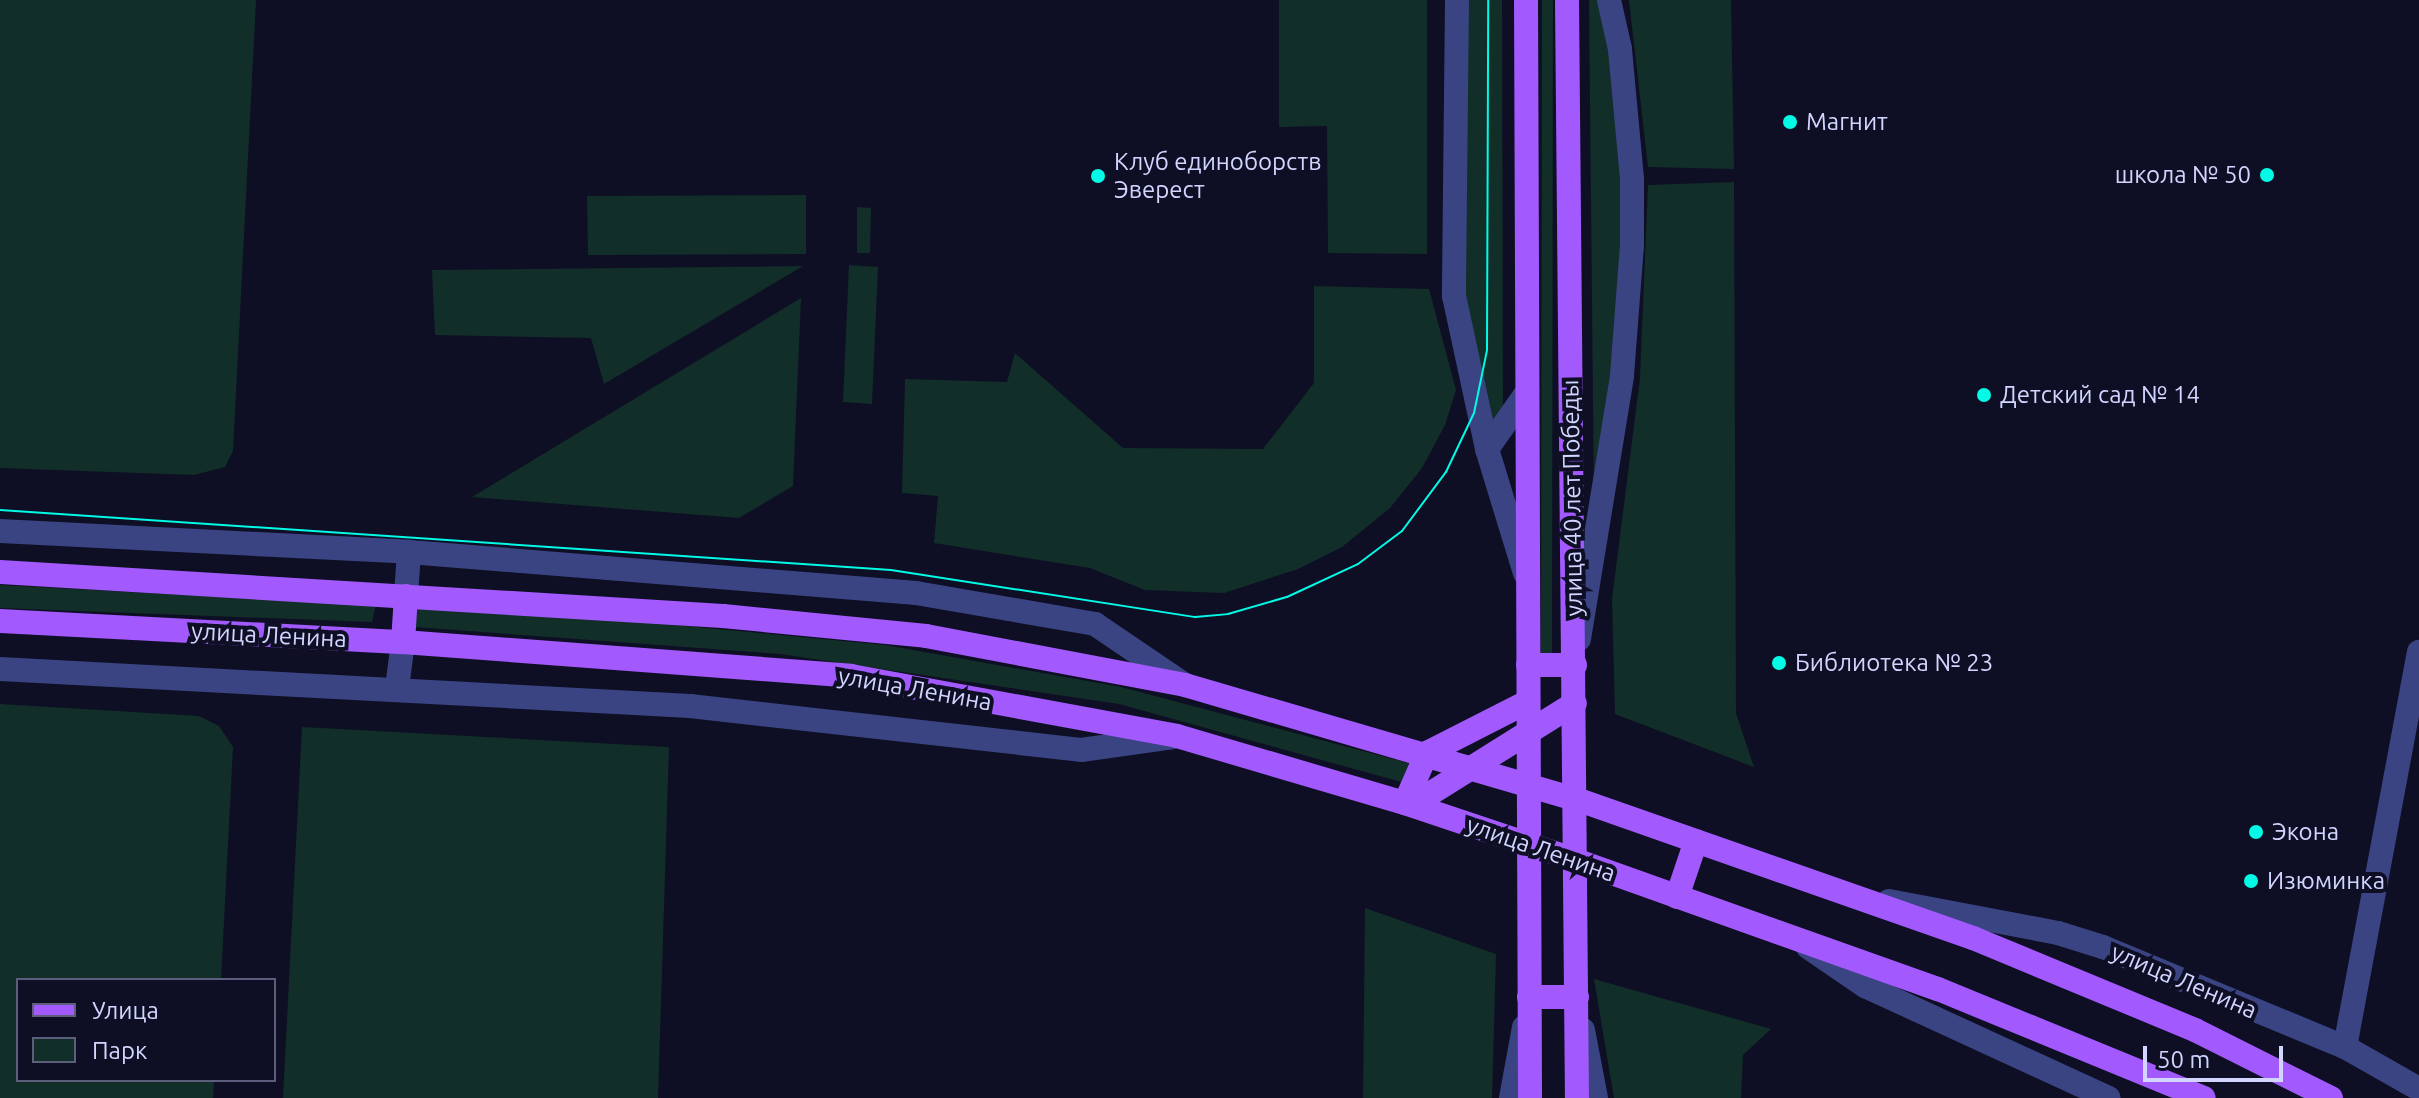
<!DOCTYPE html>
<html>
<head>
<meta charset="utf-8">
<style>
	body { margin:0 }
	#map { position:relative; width:2419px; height:1098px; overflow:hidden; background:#0e0f24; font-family:Ubuntu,sans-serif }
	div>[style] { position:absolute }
	.green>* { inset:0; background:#122e28 }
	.minor>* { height:24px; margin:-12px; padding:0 12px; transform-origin:12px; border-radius:12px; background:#3a4483 }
	.major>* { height:24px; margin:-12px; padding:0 12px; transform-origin:12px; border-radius:12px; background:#a25afe }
	.tram>* { height:2px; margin:-1px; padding:0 1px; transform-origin:1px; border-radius:1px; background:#02fae6 }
	.dots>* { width:22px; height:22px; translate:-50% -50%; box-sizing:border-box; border:4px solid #0e0f24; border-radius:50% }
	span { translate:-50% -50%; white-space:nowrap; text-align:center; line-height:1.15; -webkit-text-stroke:8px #0e0f24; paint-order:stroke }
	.poi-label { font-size:24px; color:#d2d5ff }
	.left { translate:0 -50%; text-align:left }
	.right { translate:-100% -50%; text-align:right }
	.street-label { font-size:24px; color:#d2d5ff }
	.legend { position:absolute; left:16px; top:978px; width:260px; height:104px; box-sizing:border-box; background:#0e0f24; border:2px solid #5c5e7c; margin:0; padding:10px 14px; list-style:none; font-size:24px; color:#d2d5ff }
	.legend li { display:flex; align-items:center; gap:16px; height:40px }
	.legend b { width:40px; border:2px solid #5c5e7c }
	.scale { position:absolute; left:2143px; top:1046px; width:140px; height:36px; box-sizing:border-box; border:4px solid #d2d5ff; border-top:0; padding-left:10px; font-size:24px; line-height:28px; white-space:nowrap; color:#d2d5ff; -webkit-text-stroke:6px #0e0f24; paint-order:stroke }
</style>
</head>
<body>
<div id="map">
	<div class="green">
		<i style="clip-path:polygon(0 0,256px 0,233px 451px,225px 467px,194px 475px,0 468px)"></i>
		<i style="clip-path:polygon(1279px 0,1427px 0,1427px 254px,1328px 253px,1327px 126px,1279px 127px)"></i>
		<i style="clip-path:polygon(1464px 0,1502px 0,1503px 417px,1491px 432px,1464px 299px)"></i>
		<i style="clip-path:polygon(1542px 0,1553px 0,1552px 658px,1541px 657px)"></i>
		<i style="clip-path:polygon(1589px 0,1599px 0,1613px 52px,1623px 234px,1612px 385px,1594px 503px)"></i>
		<i style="clip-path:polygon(1629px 0,1731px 0,1734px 169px,1648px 167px)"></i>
		<i style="clip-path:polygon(1734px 182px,1736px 713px,1754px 767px,1615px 714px,1612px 599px,1640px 378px,1648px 185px)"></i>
		<i style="clip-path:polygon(806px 195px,806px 254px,588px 255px,587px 196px)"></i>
		<i style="clip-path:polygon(857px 207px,871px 208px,870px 253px,857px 253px)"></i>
		<i style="clip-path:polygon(849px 265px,878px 267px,872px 404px,843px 402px)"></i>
		<i style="clip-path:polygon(803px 266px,604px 384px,591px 338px,435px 335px,432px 270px)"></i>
		<i style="clip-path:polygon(1314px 286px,1429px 289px,1456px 390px,1445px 425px,1422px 468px,1390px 508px,1342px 547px,1298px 569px,1224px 593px,1145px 590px,1090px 568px,934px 543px,938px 496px,902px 493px,905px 379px,1007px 382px,1015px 353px,1123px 448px,1263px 449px,1314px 383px)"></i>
		<i style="clip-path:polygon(801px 298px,793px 486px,739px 518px,472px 497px)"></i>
		<i style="clip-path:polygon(0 585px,203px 596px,376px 604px,372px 622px,0 608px)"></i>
		<i style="clip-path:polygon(416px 609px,644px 622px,885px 645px,1121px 687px,1412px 764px,1405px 783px,1119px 704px,780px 654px,414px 627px)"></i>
		<i style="clip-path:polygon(0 704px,199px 716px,219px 726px,233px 747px,221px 980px,18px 980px,18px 1080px,214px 1080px,213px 1098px,0 1098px)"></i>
		<i style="clip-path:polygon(302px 727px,669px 747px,658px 1098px,283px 1098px)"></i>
		<i style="clip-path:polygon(1365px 908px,1496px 954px,1492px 1098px,1363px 1098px)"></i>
		<i style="clip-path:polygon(1594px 979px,1771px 1029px,1743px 1055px,1741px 1098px,1614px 1098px)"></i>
	</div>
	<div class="minor">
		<i style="left:1457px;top:0;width:296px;rotate:90.6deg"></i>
		<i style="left:1454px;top:296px;width:157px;rotate:77.8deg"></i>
		<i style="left:1487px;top:449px;width:130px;rotate:73deg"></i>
		<i style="left:1487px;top:449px;width:70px;rotate:-54.9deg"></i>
		<i style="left:0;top:531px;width:410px;rotate:2.9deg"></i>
		<i style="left:409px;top:552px;width:509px;rotate:4.62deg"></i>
		<i style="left:916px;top:593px;width:182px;rotate:9.8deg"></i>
		<i style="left:1095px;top:624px;width:109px;rotate:34.1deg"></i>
		<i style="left:406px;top:596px;width:44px;rotate:-86.1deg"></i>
		<i style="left:1579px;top:639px;width:267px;rotate:-80.7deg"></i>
		<i style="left:1622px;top:375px;width:129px;rotate:-85.6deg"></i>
		<i style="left:1632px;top:246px;width:67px;rotate:-90deg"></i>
		<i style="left:1632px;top:179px;width:131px;rotate:-95.3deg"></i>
		<i style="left:1620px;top:49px;width:50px;rotate:-102.7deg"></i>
		<i style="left:0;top:669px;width:691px;rotate:3.07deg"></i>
		<i style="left:690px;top:706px;width:393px;rotate:6.4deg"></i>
		<i style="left:1081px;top:750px;width:93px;rotate:-8deg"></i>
		<i style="left:397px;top:688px;width:46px;rotate:-82.6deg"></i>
		<i style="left:1889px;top:901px;width:172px;rotate:10.7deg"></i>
		<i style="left:2058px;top:933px;width:47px;rotate:17.3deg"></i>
		<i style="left:2103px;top:947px;width:262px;rotate:22.5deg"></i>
		<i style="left:2345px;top:1047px;width:85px;rotate:29.6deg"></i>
		<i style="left:1808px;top:947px;width:69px;rotate:34.4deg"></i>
		<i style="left:1865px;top:986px;width:268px;rotate:24.7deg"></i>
		<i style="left:1583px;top:1030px;width:69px;rotate:79.2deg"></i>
		<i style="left:2345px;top:1047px;width:402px;rotate:-79.4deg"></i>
		<i style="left:1511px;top:1098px;width:72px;rotate:-79.6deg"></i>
	</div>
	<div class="major">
		<i style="left:1526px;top:0;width:1098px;rotate:89.79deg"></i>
		<i style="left:1567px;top:0;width:1098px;rotate:89.48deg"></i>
		<i style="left:0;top:572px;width:724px;rotate:3.48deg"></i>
		<i style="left:723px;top:616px;width:204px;rotate:5.6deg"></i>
		<i style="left:926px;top:636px;width:264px;rotate:10.7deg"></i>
		<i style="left:1185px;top:685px;width:407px;rotate:16.3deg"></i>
		<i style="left:1576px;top:799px;width:421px;rotate:19.3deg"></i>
		<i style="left:1973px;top:938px;width:240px;rotate:22.5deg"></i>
		<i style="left:2195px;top:1030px;width:152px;rotate:26.6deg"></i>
		<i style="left:0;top:621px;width:404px;rotate:3deg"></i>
		<i style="left:403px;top:642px;width:449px;rotate:4.3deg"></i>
		<i style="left:851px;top:676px;width:331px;rotate:10.4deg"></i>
		<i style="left:1177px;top:736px;width:238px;rotate:16.4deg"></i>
		<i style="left:1405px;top:803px;width:182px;rotate:18.5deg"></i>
		<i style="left:1578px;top:861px;width:382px;rotate:19.6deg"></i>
		<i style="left:1938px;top:989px;width:287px;rotate:22.3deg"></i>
		<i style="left:403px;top:642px;width:46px;rotate:-86.3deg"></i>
		<i style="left:1528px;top:665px;width:47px"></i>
		<i style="left:1405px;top:803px;width:55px;rotate:-66.3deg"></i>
		<i style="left:1427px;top:753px;width:112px;rotate:-27deg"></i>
		<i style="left:1412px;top:805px;width:192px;rotate:-32deg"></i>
		<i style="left:1677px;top:897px;width:59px;rotate:-71.3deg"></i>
		<i style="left:1529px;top:997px;width:48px"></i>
	</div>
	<div class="tram">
		<i style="left:0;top:510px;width:893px;rotate:3.85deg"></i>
		<i style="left:891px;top:570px;width:308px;rotate:8.8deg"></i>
		<i style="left:1195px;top:617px;width:33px;rotate:-5deg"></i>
		<i style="left:1228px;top:614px;width:61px;rotate:-16.1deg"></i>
		<i style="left:1287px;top:597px;width:78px;rotate:-24.9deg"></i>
		<i style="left:1358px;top:564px;width:55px;rotate:-36.9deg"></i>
		<i style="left:1402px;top:531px;width:74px;rotate:-53.3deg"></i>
		<i style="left:1446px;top:472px;width:65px;rotate:-64.6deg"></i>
		<i style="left:1474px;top:413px;width:64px;rotate:-78.3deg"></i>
		<i style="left:1487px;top:350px;width:350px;rotate:-89.8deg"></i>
	</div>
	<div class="dots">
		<i style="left:1790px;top:122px;background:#02fae6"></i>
		<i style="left:2267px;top:175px;background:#02fae6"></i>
		<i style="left:1098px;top:176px;background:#02fae6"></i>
		<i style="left:1984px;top:395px;background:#02fae6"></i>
		<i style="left:1779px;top:663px;background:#02fae6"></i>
		<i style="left:2256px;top:832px;background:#02fae6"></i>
		<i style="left:2251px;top:881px;background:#02fae6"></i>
	</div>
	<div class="poi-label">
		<span class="left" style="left:1806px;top:122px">Магнит</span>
		<span class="left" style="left:1114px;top:176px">Клуб единоборств<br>Эверест</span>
		<span class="right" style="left:2251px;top:175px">школа № 50</span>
		<span class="left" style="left:2000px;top:395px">Детский сад № 14</span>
		<span class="left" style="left:1795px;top:663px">Библиотека № 23</span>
		<span class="left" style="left:2272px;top:832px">Экона</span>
		<span class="left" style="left:2267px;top:881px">Изюминка</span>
	</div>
	<div class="street-label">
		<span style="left:1572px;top:498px;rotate:-91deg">улица 40 лет Победы</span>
		<span style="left:269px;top:635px;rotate:3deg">улица Ленина</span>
		<span style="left:915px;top:689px;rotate:10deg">улица Ленина</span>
		<span style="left:1541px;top:849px;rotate:19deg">улица Ленина</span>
		<span style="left:2184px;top:981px;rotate:23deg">улица Ленина</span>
	</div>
	<ul class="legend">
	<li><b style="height:10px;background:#a25afe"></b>Улица</li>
	<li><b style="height:22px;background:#122e28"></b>Парк</li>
	</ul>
	<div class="scale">50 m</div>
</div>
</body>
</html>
